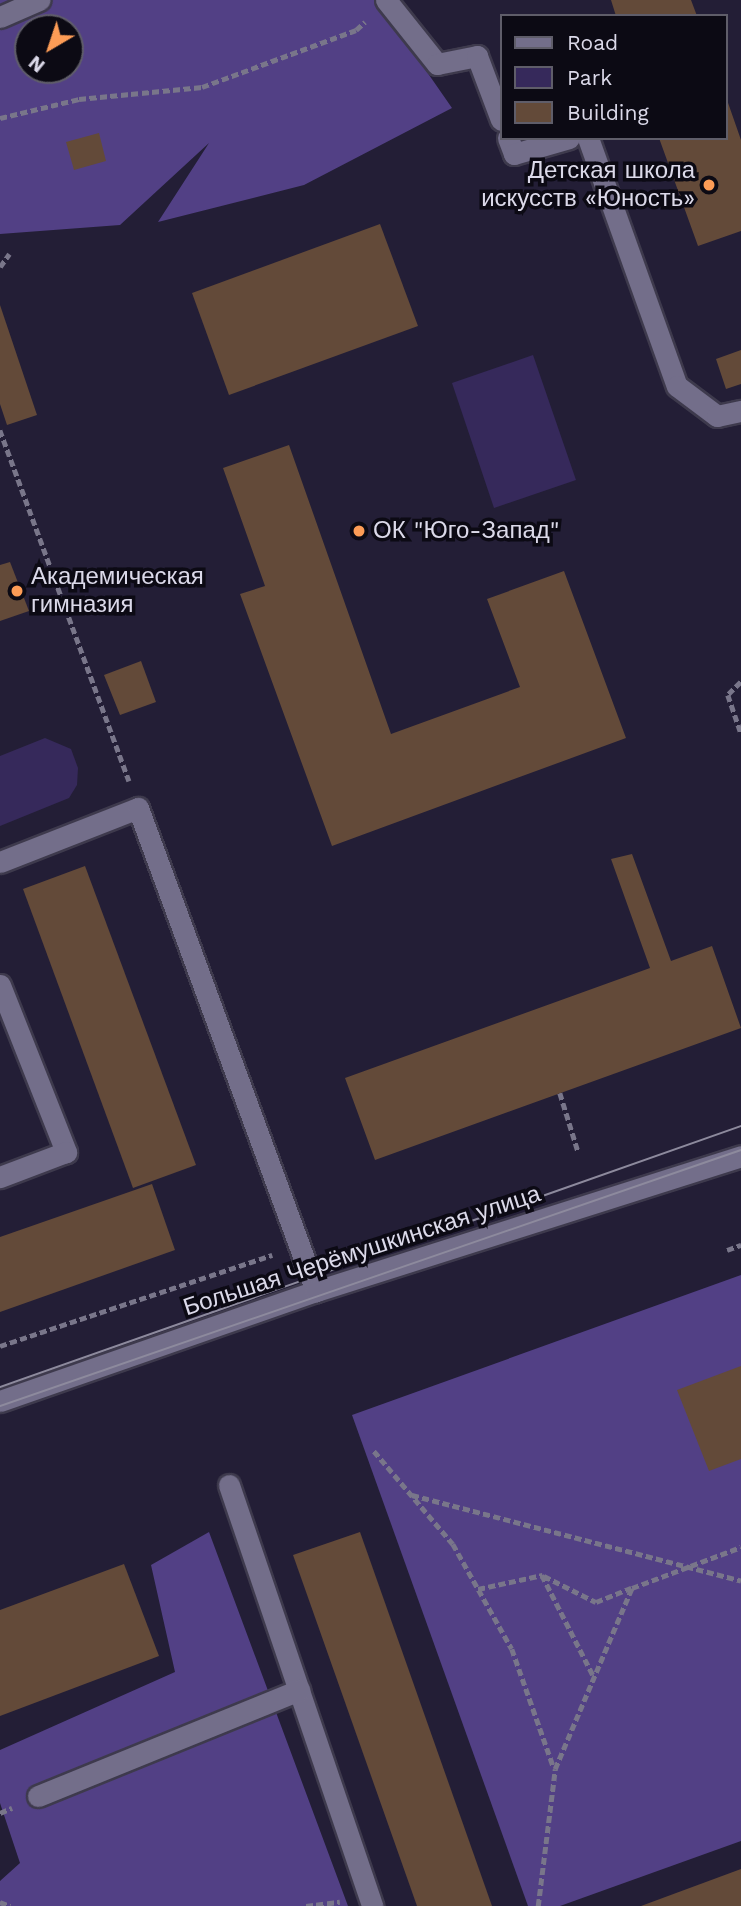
<!DOCTYPE html>
<html>
<head>
<meta charset="utf-8">
<style>
	body { margin:0 }
	#map { position:relative; width:741px; height:1906px; overflow:hidden; background:#231e36; font-family:"Work Sans",sans-serif }
	div>[style] { position:absolute }
	.green>* { inset:0; background:#36295b }
	.forest>* { inset:0; background:#524085 }
	.building>* { inset:0; background:#634a39 }
	.path>* { height:4.5px; margin-top:-2.25px; transform-origin:0; background:repeating-linear-gradient(90deg,#79768a 0 7px,transparent 0 10.5px) }
	.roads { filter:drop-shadow(2px 0 #3e3a4d) drop-shadow(-2px 0 #3e3a4d) drop-shadow(0 2px #3e3a4d) drop-shadow(0 -2px #3e3a4d) }
	.lane>* { height:21px; margin:-10.5px; padding:0 10.5px; transform-origin:10.5px; border-radius:10.5px; background:#736e8a }
	.secondary>* { height:21px; margin:-10.5px; padding:0 10.5px; transform-origin:10.5px; border-radius:10.5px; background:#736e8a }
	.tram>* { height:2px; margin:-1px; padding:0 1px; transform-origin:1px; border-radius:1px; background:#8d8a9d }
	.dots>* { width:19px; height:19px; translate:-50% -50%; box-sizing:border-box; border:4px solid #0c0a14; border-radius:50% }
	span { translate:-50% -50%; white-space:nowrap; text-align:center; line-height:1.15; -webkit-text-stroke:7px #0c0a14; paint-order:stroke }
	.poi-label { font-size:24px; color:#dbd9e9 }
	.right { translate:-100% -50%; text-align:right }
	.left { translate:0 -50%; text-align:left }
	.street-label { font-size:24px; color:#dbd9e9 }
	.legend { position:absolute; left:500px; top:14px; width:228px; height:126px; box-sizing:border-box; background:#0c0a14; border:2px solid #5f5d69; margin:0; padding:9px 12px; list-style:none; font-size:21px; color:#dbd9e9 }
	.legend li { display:flex; align-items:center; gap:14px; height:35px }
	.legend b { width:35px; border:2px solid #5f5d69 }
	.north { position:absolute; left:14px; top:14px; width:70px; height:70px; box-sizing:border-box; background:#0c0a14; border:2px solid #5f5d69; border-radius:50%; rotate:219deg; font-size:19px; font-weight:700; line-height:28px; text-align:center; color:#dbd9e9 }
	.north::after { content:''; display:block; margin:auto; width:24px; height:32px; background:#fd9c56; clip-path:polygon(50% 0,100% 100%,50% 72%,0 100%) }
</style>
</head>
<body>
<div id="map">
	<div class="green">
		<i style="clip-path:polygon(533px 355px,576px 480px,494px 508px,452px 383px)"></i>
		<i style="clip-path:polygon(45px 738px,71px 749px,78px 768px,77px 785px,69px 798px,0 826px,0 756px)"></i>
	</div>
	<div class="forest">
		<i style="clip-path:polygon(evenodd,0 0,377px 0,452px 108px,304px 185px,158px 222px,209px 143px,120px 225px,0 234px,0 0,28px 28px,70px 28px,70px 70px,28px 70px,28px 28px)"></i>
		<i style="clip-path:polygon(741px 1275px,741px 1841px,560px 1906px,528px 1906px,352px 1415px)"></i>
		<i style="clip-path:polygon(209px 1532px,348px 1906px,0 1906px,0 1881px,20px 1863px,0 1803px,0 1750px,175px 1672px,151px 1565px)"></i>
	</div>
	<div class="building">
		<i style="clip-path:polygon(611px 0,691px 0,697px 16px,616px 16px)"></i>
		<i style="clip-path:polygon(726px 97px,741px 140px,741px 231px,698px 246px,659px 138px,725px 138px)"></i>
		<i style="clip-path:polygon(99px 133px,106px 161px,74px 170px,66px 142px)"></i>
		<i style="clip-path:polygon(380px 224px,418px 326px,229px 395px,192px 293px)"></i>
		<i style="clip-path:polygon(0 305px,37px 415px,7px 425px,0 404px)"></i>
		<i style="clip-path:polygon(741px 350px,741px 384px,726px 389px,716px 359px)"></i>
		<i style="clip-path:polygon(289px 445px,391px 734px,520px 687px,487px 599px,564px 571px,626px 738px,332px 846px,240px 594px,265px 586px,223px 468px)"></i>
		<i style="clip-path:polygon(10px 562px,29px 611px,0 621px,0 565px)"></i>
		<i style="clip-path:polygon(141px 661px,156px 702px,120px 715px,104px 675px)"></i>
		<i style="clip-path:polygon(632px 854px,671px 961px,712px 946px,741px 1028px,375px 1160px,345px 1078px,650px 968px,611px 859px)"></i>
		<i style="clip-path:polygon(85px 866px,196px 1165px,133px 1188px,23px 889px)"></i>
		<i style="clip-path:polygon(152px 1184px,175px 1250px,0 1312px,0 1237px)"></i>
		<i style="clip-path:polygon(741px 1366px,741px 1459px,709px 1471px,677px 1390px)"></i>
		<i style="clip-path:polygon(360px 1532px,492px 1906px,417px 1906px,293px 1555px)"></i>
		<i style="clip-path:polygon(124px 1564px,159px 1656px,0 1716px,0 1610px)"></i>
		<i style="clip-path:polygon(741px 1869px,741px 1906px,641px 1906px)"></i>
	</div>
	<div class="path">
		<i style="left:0;top:118px;width:81px;rotate:-13.5deg"></i>
		<i style="left:79px;top:99px;width:124px;rotate:-5.6deg"></i>
		<i style="left:202px;top:87px;width:164px;rotate:-20.3deg"></i>
		<i style="left:356px;top:30px;width:12px;rotate:-42deg"></i>
		<i style="left:0;top:267px;width:16px;rotate:-55deg"></i>
		<i style="left:0;top:430px;width:374px;rotate:69.8deg"></i>
		<i style="left:741px;top:682px;width:18px;rotate:135deg"></i>
		<i style="left:728px;top:695px;width:40px;rotate:71.1deg"></i>
		<i style="left:560px;top:1093px;width:61px;rotate:72.8deg"></i>
		<i style="left:727px;top:1250px;width:15px;rotate:-20deg"></i>
		<i style="left:0;top:1346px;width:287px;rotate:-18.5deg"></i>
		<i style="left:374px;top:1451px;width:122px;rotate:49.7deg"></i>
		<i style="left:453px;top:1544px;width:120px;rotate:60.7deg"></i>
		<i style="left:512px;top:1649px;width:126px;rotate:70.6deg"></i>
		<i style="left:412px;top:1495px;width:340px;rotate:14.6deg"></i>
		<i style="left:544px;top:1576px;width:58px;rotate:26.6deg"></i>
		<i style="left:596px;top:1602px;width:38px;rotate:-22deg"></i>
		<i style="left:478px;top:1589px;width:66px;rotate:-12.3deg"></i>
		<i style="left:542px;top:1575px;width:112px;rotate:63deg"></i>
		<i style="left:0;top:1813px;width:13px;rotate:-23deg"></i>
		<i style="left:0;top:1902px;width:11px;rotate:22deg"></i>
		<i style="left:306px;top:1906px;width:34px;rotate:-7deg"></i>
		<i style="left:538px;top:1906px;width:138px;rotate:-82.9deg"></i>
		<i style="left:555px;top:1769px;width:197px;rotate:-67deg"></i>
		<i style="left:632px;top:1588px;width:116px;rotate:-20.6deg"></i>
	</div>
	<div class="roads">
		<div class="lane">
			<i style="left:386px;top:0;width:82px;rotate:51.4deg"></i>
			<i style="left:437px;top:64px;width:41px;rotate:-11.3deg"></i>
			<i style="left:477px;top:56px;width:68px;rotate:69.4deg"></i>
			<i style="left:0;top:17px;width:43px;rotate:-23.6deg"></i>
			<i style="left:508px;top:138px;width:17px;rotate:69deg"></i>
			<i style="left:514px;top:154px;width:57px;rotate:-16.2deg"></i>
			<i style="left:588px;top:138px;width:263px;rotate:70.3deg"></i>
			<i style="left:677px;top:386px;width:50px;rotate:36.9deg"></i>
			<i style="left:717px;top:416px;width:25px;rotate:-12deg"></i>
			<i style="left:0;top:862px;width:148px;rotate:-21.4deg"></i>
			<i style="left:138px;top:808px;width:515px;rotate:69.77deg"></i>
			<i style="left:0;top:985px;width:180px;rotate:68.4deg"></i>
			<i style="left:66px;top:1152px;width:71px;rotate:159.3deg"></i>
			<i style="left:229px;top:1485px;width:445px;rotate:71.2deg"></i>
			<i style="left:38px;top:1796px;width:282px;rotate:-22.1deg"></i>
		</div>
		<div class="secondary">
			<i style="left:0;top:1401px;width:335px;rotate:-19.2deg"></i>
			<i style="left:316px;top:1291px;width:446px;rotate:-17.6deg"></i>
		</div>
	</div>
	<div class="tram">
		<i style="left:0;top:1387px;width:786px;rotate:-19.4deg"></i>
		<i style="left:0;top:1406px;width:784px;rotate:-19.06deg"></i>
	</div>
	<div class="dots">
		<i style="left:709px;top:185px;background:#fd9c56"></i>
		<i style="left:359px;top:531px;background:#fd9c56"></i>
		<i style="left:17px;top:591px;background:#fd9c56"></i>
	</div>
	<div class="poi-label">
		<span class="right" style="left:695px;top:185px">Детская школа<br>искусств «Юность»</span>
		<span class="left" style="left:373px;top:531px">ОК "Юго-Запад"</span>
		<span class="left" style="left:31px;top:591px">Академическая<br>гимназия</span>
	</div>
	<div class="street-label">
		<span style="left:362px;top:1251px;rotate:-18deg">Большая Черёмушкинская улица</span>
	</div>
	<ul class="legend">
	<li><b style="height:9px;background:#736e8a"></b>Road</li>
	<li><b style="height:19px;background:#36295b"></b>Park</li>
	<li><b style="height:19px;background:#634a39"></b>Building</li>
	</ul>
	<div class="north">N</div>
</div>
</body>
</html>
